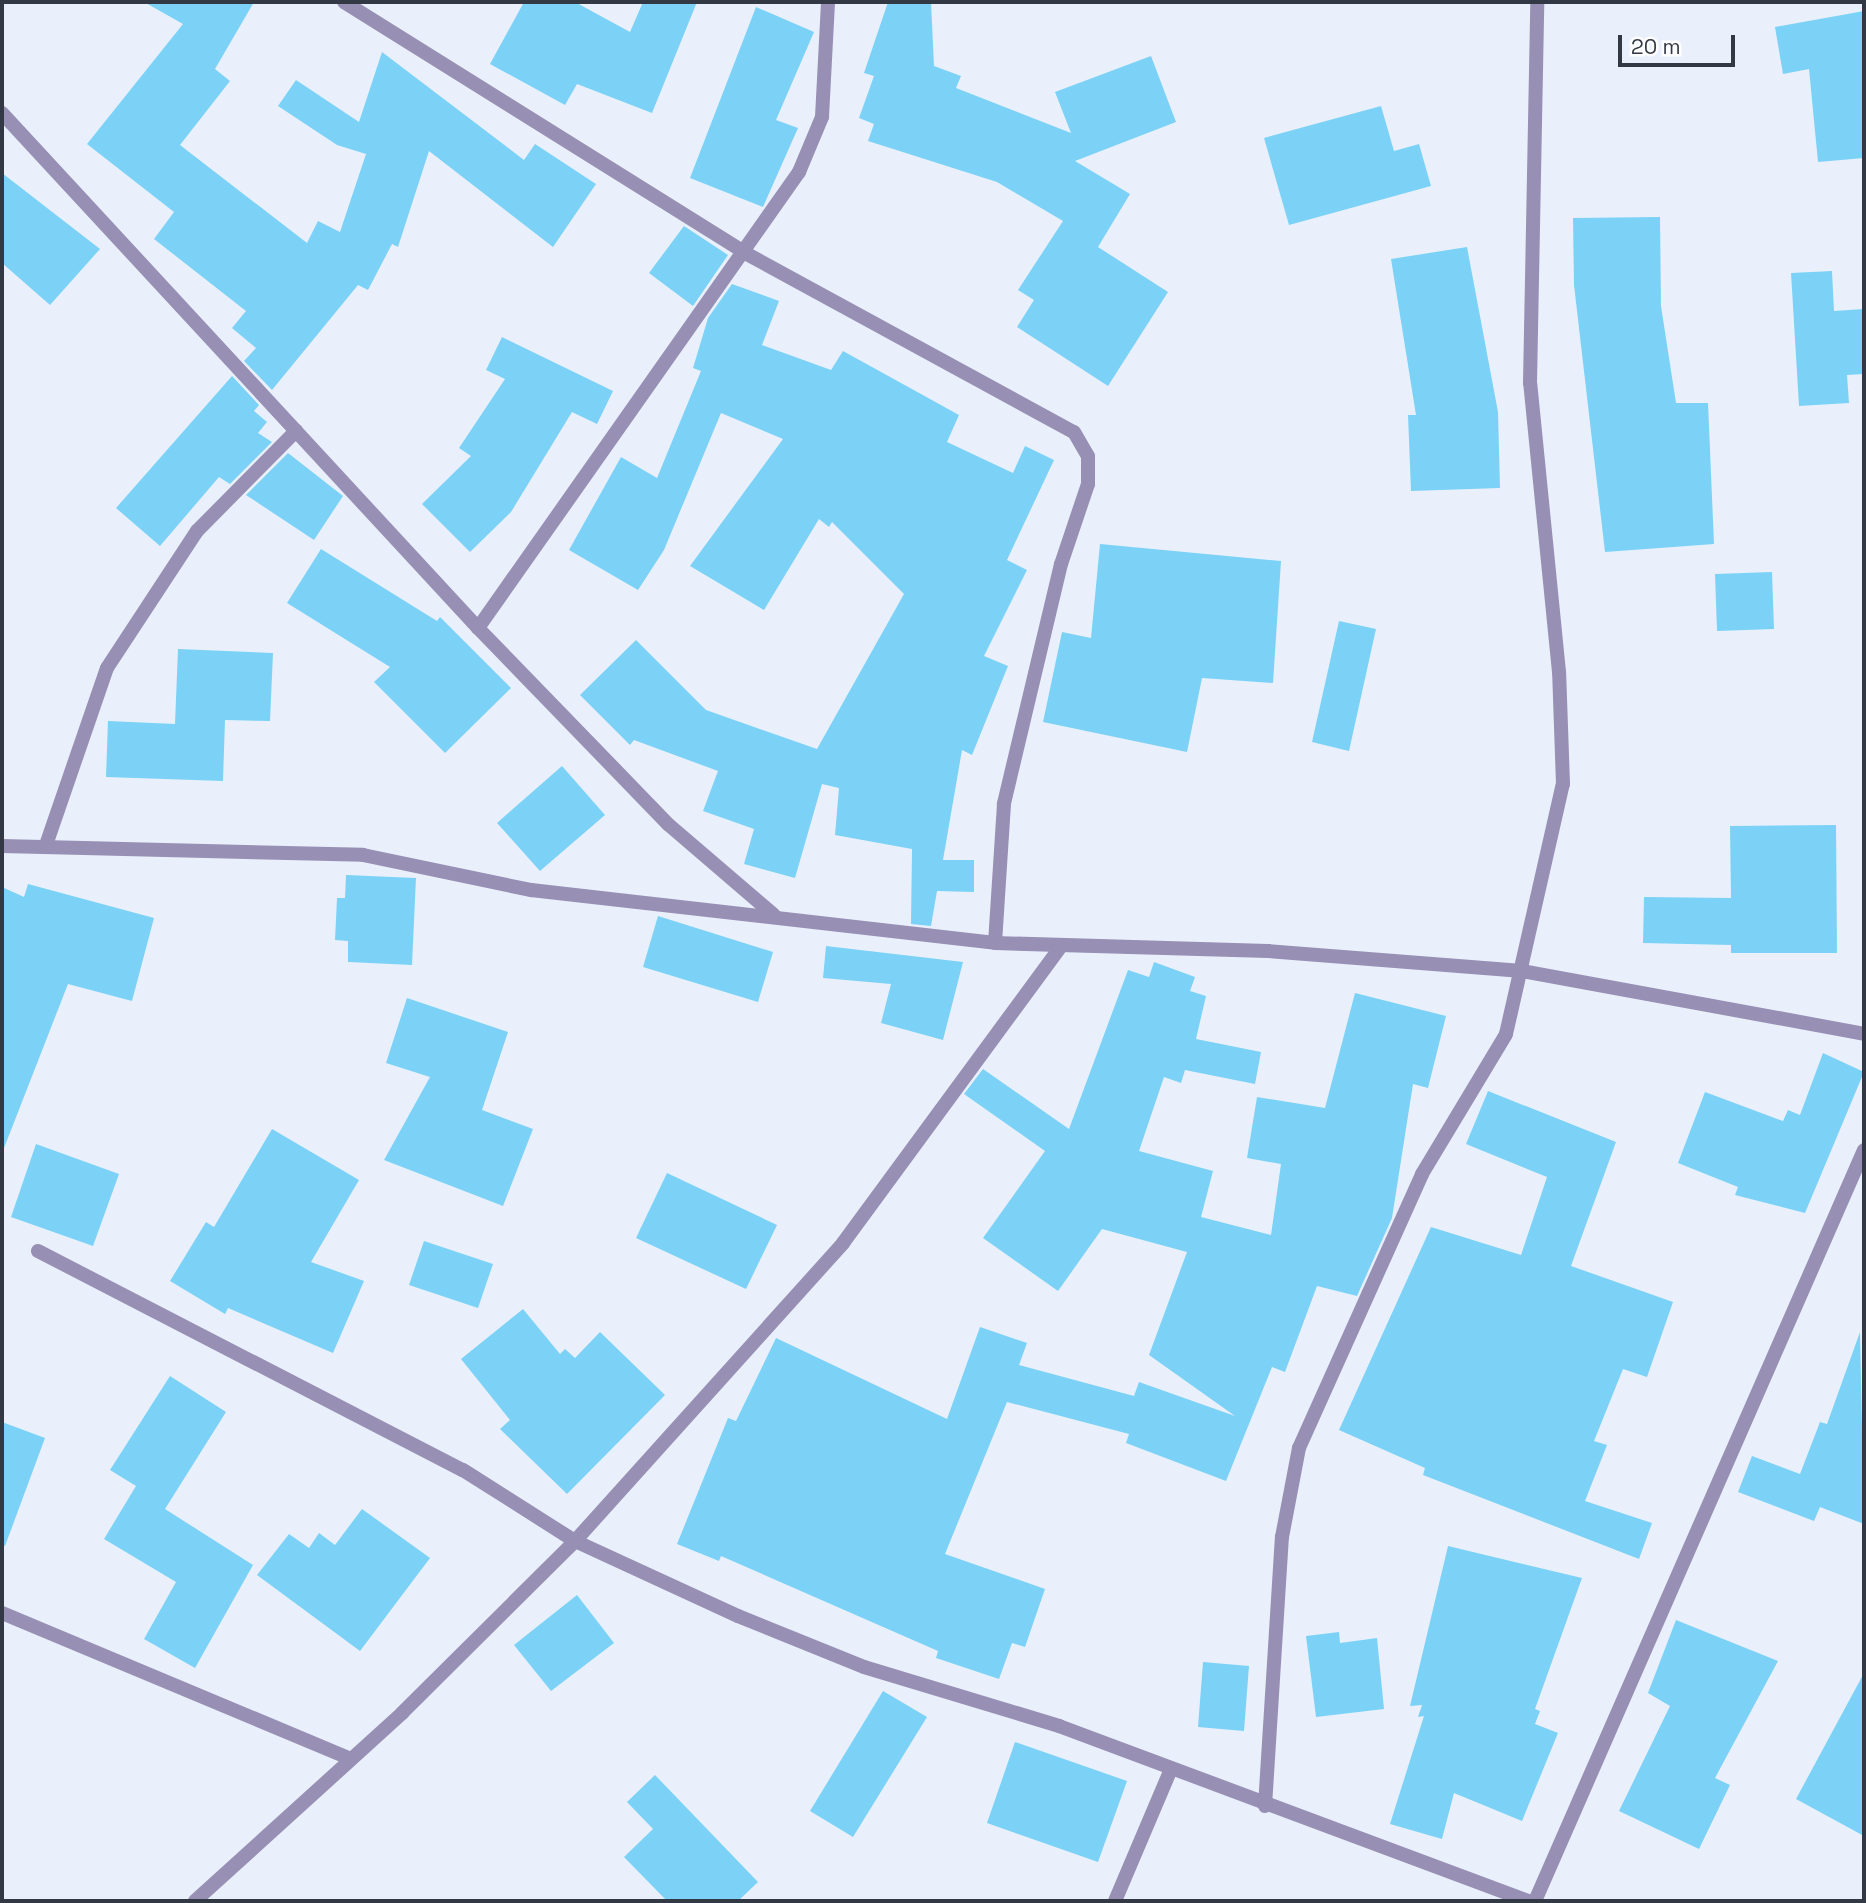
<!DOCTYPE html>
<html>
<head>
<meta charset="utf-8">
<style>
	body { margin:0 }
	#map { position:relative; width:1866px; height:1903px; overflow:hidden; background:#e9f0fc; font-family:"Space Grotesk",sans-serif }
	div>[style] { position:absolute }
	.building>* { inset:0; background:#7bd2f6 }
	.street>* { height:14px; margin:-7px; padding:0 7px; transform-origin:7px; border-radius:7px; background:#978fb4 }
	span { translate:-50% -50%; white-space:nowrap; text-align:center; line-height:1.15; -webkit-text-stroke:7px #fdfdfd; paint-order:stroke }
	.frame { position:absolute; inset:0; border:4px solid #323944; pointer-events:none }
	.scale { position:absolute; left:1618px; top:35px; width:117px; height:32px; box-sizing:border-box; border:4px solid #323944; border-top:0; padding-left:9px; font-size:21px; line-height:24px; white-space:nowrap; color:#323944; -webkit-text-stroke:5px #fdfdfd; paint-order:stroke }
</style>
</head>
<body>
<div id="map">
	<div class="building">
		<i style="clip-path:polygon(144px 2px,254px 2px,215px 69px,230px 81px,180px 145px,307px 243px,318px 221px,340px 232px,366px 154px,337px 145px,278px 106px,296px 80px,359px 122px,382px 52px,524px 160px,535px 144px,596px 184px,553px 247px,429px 151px,398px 247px,392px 244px,368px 290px,358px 285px,272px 390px,244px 361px,256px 348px,232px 328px,246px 311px,154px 239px,174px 212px,87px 144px,183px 24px)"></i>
		<i style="clip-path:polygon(524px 2px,575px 2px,630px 32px,643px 2px,697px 2px,652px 113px,577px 84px,565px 105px,490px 64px)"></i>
		<i style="clip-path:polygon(888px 2px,931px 2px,934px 66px,961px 76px,956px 88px,1071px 133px,1055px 92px,1151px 56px,1176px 122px,1075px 161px,1130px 194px,1098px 247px,1168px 292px,1108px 386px,1017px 327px,1034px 300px,1018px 290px,1063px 221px,997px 182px,868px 141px,874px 124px,859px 118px,874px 76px,864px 73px)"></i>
		<i style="clip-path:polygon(756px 7px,814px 32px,776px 120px,798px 128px,763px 207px,690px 178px)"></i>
		<i style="clip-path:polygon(1864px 11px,1864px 158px,1818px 162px,1809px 69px,1783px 74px,1775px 27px)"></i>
		<i style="clip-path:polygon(1381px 106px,1394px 151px,1419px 144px,1431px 186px,1289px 225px,1264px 138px)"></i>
		<i style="clip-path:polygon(2px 173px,100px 249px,50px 305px,2px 263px)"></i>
		<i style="clip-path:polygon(1660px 217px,1661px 306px,1676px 403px,1708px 403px,1714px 544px,1605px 552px,1574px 285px,1573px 218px)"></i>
		<i style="clip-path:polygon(684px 226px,728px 255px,693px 306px,649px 273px)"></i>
		<i style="clip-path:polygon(1467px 247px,1498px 412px,1500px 488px,1411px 491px,1408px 415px,1416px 415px,1391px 259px)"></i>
		<i style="clip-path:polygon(1832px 271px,1834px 311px,1864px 309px,1864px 374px,1847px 375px,1849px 403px,1799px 406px,1791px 273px)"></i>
		<i style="clip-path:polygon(732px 284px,779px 301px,762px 345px,831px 370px,843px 351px,959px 415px,947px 442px,1013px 473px,1025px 446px,1054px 460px,1007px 560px,1027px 570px,984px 656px,1008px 666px,972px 755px,962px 750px,943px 860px,974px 860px,974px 892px,937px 891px,931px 926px,911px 924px,912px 849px,835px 835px,839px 788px,822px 784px,795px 878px,744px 864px,754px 829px,703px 811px,718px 771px,634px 740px,630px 745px,580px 695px,636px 640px,706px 710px,817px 749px,904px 594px,832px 522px,829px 527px,819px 519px,764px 610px,690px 566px,783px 439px,721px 413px,664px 550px,638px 590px,569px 550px,621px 457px,657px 478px,701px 371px,693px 368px,708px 318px)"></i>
		<i style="clip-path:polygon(502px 337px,613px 391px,597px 424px,572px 412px,511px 512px,470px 552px,422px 504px,471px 456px,459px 448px,505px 379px,486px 370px)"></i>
		<i style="clip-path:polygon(232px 376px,259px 405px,254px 411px,267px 422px,258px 433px,272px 442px,230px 484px,219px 477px,160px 546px,116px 508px)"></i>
		<i style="clip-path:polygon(288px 453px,343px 496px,314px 540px,246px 495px)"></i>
		<i style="clip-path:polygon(1100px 544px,1281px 561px,1273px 683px,1202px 678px,1187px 752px,1043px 722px,1062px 632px,1091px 638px)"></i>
		<i style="clip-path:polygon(321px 549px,437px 621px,440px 617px,511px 688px,445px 753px,374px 682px,390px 667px,287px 603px)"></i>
		<i style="clip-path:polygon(1772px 572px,1774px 629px,1717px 631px,1715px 574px)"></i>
		<i style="clip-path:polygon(1339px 621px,1376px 629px,1349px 751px,1312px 742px)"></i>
		<i style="clip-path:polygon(178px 649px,273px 653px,270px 721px,225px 720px,223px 781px,106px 777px,108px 721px,175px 724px)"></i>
		<i style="clip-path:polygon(562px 766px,605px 815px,540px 871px,497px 823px)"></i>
		<i style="clip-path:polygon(1836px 825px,1837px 953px,1731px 953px,1731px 945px,1643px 943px,1644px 897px,1731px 898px,1730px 826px)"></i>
		<i style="clip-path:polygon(346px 875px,416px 878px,412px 965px,348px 962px,348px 941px,335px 940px,337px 898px,345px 898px)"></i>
		<i style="clip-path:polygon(28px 884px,154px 918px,132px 1001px,68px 984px,4px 1148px,2px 887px,24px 897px)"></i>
		<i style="clip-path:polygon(658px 916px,773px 952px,758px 1002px,643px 967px)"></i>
		<i style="clip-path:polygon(826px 946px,963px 962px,943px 1040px,881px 1023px,891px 984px,823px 978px)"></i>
		<i style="clip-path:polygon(1154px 962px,1195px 977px,1190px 991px,1206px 996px,1196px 1039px,1261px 1052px,1255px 1084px,1185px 1070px,1181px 1083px,1164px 1077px,1139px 1151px,1213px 1171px,1201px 1217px,1271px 1235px,1281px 1164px,1247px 1158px,1257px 1097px,1325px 1108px,1355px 993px,1446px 1016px,1428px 1088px,1413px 1084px,1392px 1218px,1357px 1296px,1317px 1286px,1285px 1372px,1272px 1367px,1226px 1481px,1126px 1443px,1129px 1434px,1007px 1402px,945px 1554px,1045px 1589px,1025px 1647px,1012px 1643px,999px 1679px,936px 1658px,938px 1651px,721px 1556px,719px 1561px,677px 1544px,728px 1418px,736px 1421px,776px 1338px,947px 1419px,980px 1327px,1027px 1343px,1019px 1365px,1134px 1396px,1139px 1382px,1235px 1416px,1149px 1355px,1187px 1252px,1102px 1229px,1058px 1291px,983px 1238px,1045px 1151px,964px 1094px,983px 1069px,1069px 1129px,1128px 970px,1149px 977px)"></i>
		<i style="clip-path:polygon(407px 998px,508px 1032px,482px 1110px,533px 1129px,503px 1206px,384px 1160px,430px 1077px,386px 1063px)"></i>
		<i style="clip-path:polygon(1823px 1053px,1864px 1072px,1805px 1213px,1735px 1195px,1738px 1187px,1678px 1163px,1705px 1092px,1783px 1121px,1788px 1110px,1800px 1115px)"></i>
		<i style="clip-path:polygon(1488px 1091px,1616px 1142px,1571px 1266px,1673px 1302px,1647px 1377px,1623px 1369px,1594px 1441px,1607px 1445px,1585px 1501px,1652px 1523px,1639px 1559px,1423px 1475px,1425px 1468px,1339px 1430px,1431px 1227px,1521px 1255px,1547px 1177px,1466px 1144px)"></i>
		<i style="clip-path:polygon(272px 1129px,359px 1180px,311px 1262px,364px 1281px,333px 1353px,228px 1308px,225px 1314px,170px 1281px,206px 1222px,214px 1227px)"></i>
		<i style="clip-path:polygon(36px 1144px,119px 1174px,93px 1246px,11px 1217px)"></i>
		<i style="clip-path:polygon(667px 1173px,777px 1225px,746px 1289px,636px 1238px)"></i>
		<i style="clip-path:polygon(424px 1241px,493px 1264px,478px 1308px,409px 1285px)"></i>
		<i style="clip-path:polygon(523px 1309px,560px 1354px,565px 1349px,575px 1358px,600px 1332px,665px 1395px,567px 1494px,500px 1429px,510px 1420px,461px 1359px)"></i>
		<i style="clip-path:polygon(1860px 1332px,1864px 1524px,1820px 1507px,1814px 1521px,1738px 1492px,1752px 1456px,1800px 1474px,1820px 1422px,1827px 1424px)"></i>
		<i style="clip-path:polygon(170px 1376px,226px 1412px,165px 1509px,253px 1565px,195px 1668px,144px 1639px,176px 1582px,104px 1539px,136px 1486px,110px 1470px)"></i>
		<i style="clip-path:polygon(2px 1422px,45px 1438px,5px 1546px,2px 1545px)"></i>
		<i style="clip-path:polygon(362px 1509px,430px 1558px,360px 1651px,257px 1575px,289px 1534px,309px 1548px,319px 1533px,335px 1545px)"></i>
		<i style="clip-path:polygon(1448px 1546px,1582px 1578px,1535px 1709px,1540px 1711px,1535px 1724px,1558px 1733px,1522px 1821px,1454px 1793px,1442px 1839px,1390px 1824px,1424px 1716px,1418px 1717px,1422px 1705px,1410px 1706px)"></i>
		<i style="clip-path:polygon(577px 1595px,614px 1643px,551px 1691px,514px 1645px)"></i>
		<i style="clip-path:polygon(1676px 1620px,1778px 1661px,1715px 1778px,1730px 1785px,1699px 1849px,1619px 1811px,1670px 1706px,1648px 1693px)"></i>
		<i style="clip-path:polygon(1339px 1632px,1340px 1643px,1377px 1638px,1384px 1709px,1316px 1717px,1306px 1636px)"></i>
		<i style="clip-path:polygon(1203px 1662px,1249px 1666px,1244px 1731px,1198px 1727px)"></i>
		<i style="clip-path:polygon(1864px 1673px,1864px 1836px,1796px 1799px)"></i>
		<i style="clip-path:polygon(883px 1691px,927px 1717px,853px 1837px,810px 1811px)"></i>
		<i style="clip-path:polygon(1015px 1742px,1127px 1781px,1098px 1862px,987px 1823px)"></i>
		<i style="clip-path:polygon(655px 1775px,758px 1882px,738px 1901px,667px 1901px,624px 1857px,653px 1829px,627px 1802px)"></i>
	</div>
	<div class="street">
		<i style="left:344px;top:2px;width:475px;rotate:32deg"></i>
		<i style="left:747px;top:254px;width:372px;rotate:28.6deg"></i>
		<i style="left:1074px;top:432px;width:28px;rotate:60deg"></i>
		<i style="left:1088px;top:456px;width:28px;rotate:90deg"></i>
		<i style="left:1088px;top:484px;width:84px;rotate:108.6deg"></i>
		<i style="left:1061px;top:564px;width:247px;rotate:103.4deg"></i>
		<i style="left:1004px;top:804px;width:139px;rotate:93.7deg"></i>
		<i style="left:2px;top:113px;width:701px;rotate:47.25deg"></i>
		<i style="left:478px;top:628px;width:274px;rotate:45.9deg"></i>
		<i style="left:669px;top:825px;width:138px;rotate:40.6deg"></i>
		<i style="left:478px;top:628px;width:558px;rotate:-54.86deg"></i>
		<i style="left:799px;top:172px;width:60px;rotate:-67.3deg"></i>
		<i style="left:822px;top:117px;width:115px;rotate:-87deg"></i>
		<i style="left:46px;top:845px;width:187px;rotate:-71deg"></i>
		<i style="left:107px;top:668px;width:164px;rotate:-56.7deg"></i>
		<i style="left:197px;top:531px;width:141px;rotate:-45.3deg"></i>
		<i style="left:2px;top:846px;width:361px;rotate:1.4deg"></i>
		<i style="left:363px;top:855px;width:172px;rotate:11.8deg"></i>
		<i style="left:531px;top:890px;width:467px;rotate:6.5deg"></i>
		<i style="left:995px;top:943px;width:273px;rotate:1.7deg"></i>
		<i style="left:1268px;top:951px;width:255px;rotate:4.5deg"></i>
		<i style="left:1522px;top:971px;width:348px;rotate:10.4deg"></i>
		<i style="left:38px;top:1251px;width:478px;rotate:27.3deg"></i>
		<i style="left:463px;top:1470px;width:133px;rotate:32.4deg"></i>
		<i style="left:575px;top:1541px;width:179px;rotate:24.7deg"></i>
		<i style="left:738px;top:1616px;width:136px;rotate:22deg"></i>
		<i style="left:864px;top:1667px;width:204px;rotate:16.8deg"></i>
		<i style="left:1059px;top:1726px;width:501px;rotate:20.46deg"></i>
		<i style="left:2px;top:1613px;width:378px;rotate:22.7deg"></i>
		<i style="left:1265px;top:1806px;width:270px;rotate:-86.4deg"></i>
		<i style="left:1282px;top:1537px;width:91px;rotate:-79.2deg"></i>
		<i style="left:1299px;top:1448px;width:300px;rotate:-65.8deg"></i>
		<i style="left:1422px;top:1174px;width:163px;rotate:-59deg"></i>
		<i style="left:1506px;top:1034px;width:256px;rotate:-77.2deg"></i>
		<i style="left:1563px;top:784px;width:112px;rotate:-92deg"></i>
		<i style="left:1559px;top:672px;width:290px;rotate:-95.7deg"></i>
		<i style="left:1530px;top:383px;width:381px;rotate:-88.9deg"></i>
		<i style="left:195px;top:1901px;width:280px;rotate:-42.2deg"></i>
		<i style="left:402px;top:1713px;width:244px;rotate:-44.8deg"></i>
		<i style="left:575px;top:1541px;width:401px;rotate:-48deg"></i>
		<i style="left:843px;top:1243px;width:365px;rotate:-53.7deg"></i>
		<i style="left:1115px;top:1901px;width:143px;rotate:-67deg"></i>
		<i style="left:1535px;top:1901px;width:820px;rotate:-66.34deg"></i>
	</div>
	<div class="frame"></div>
	<div class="scale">20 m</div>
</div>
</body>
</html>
